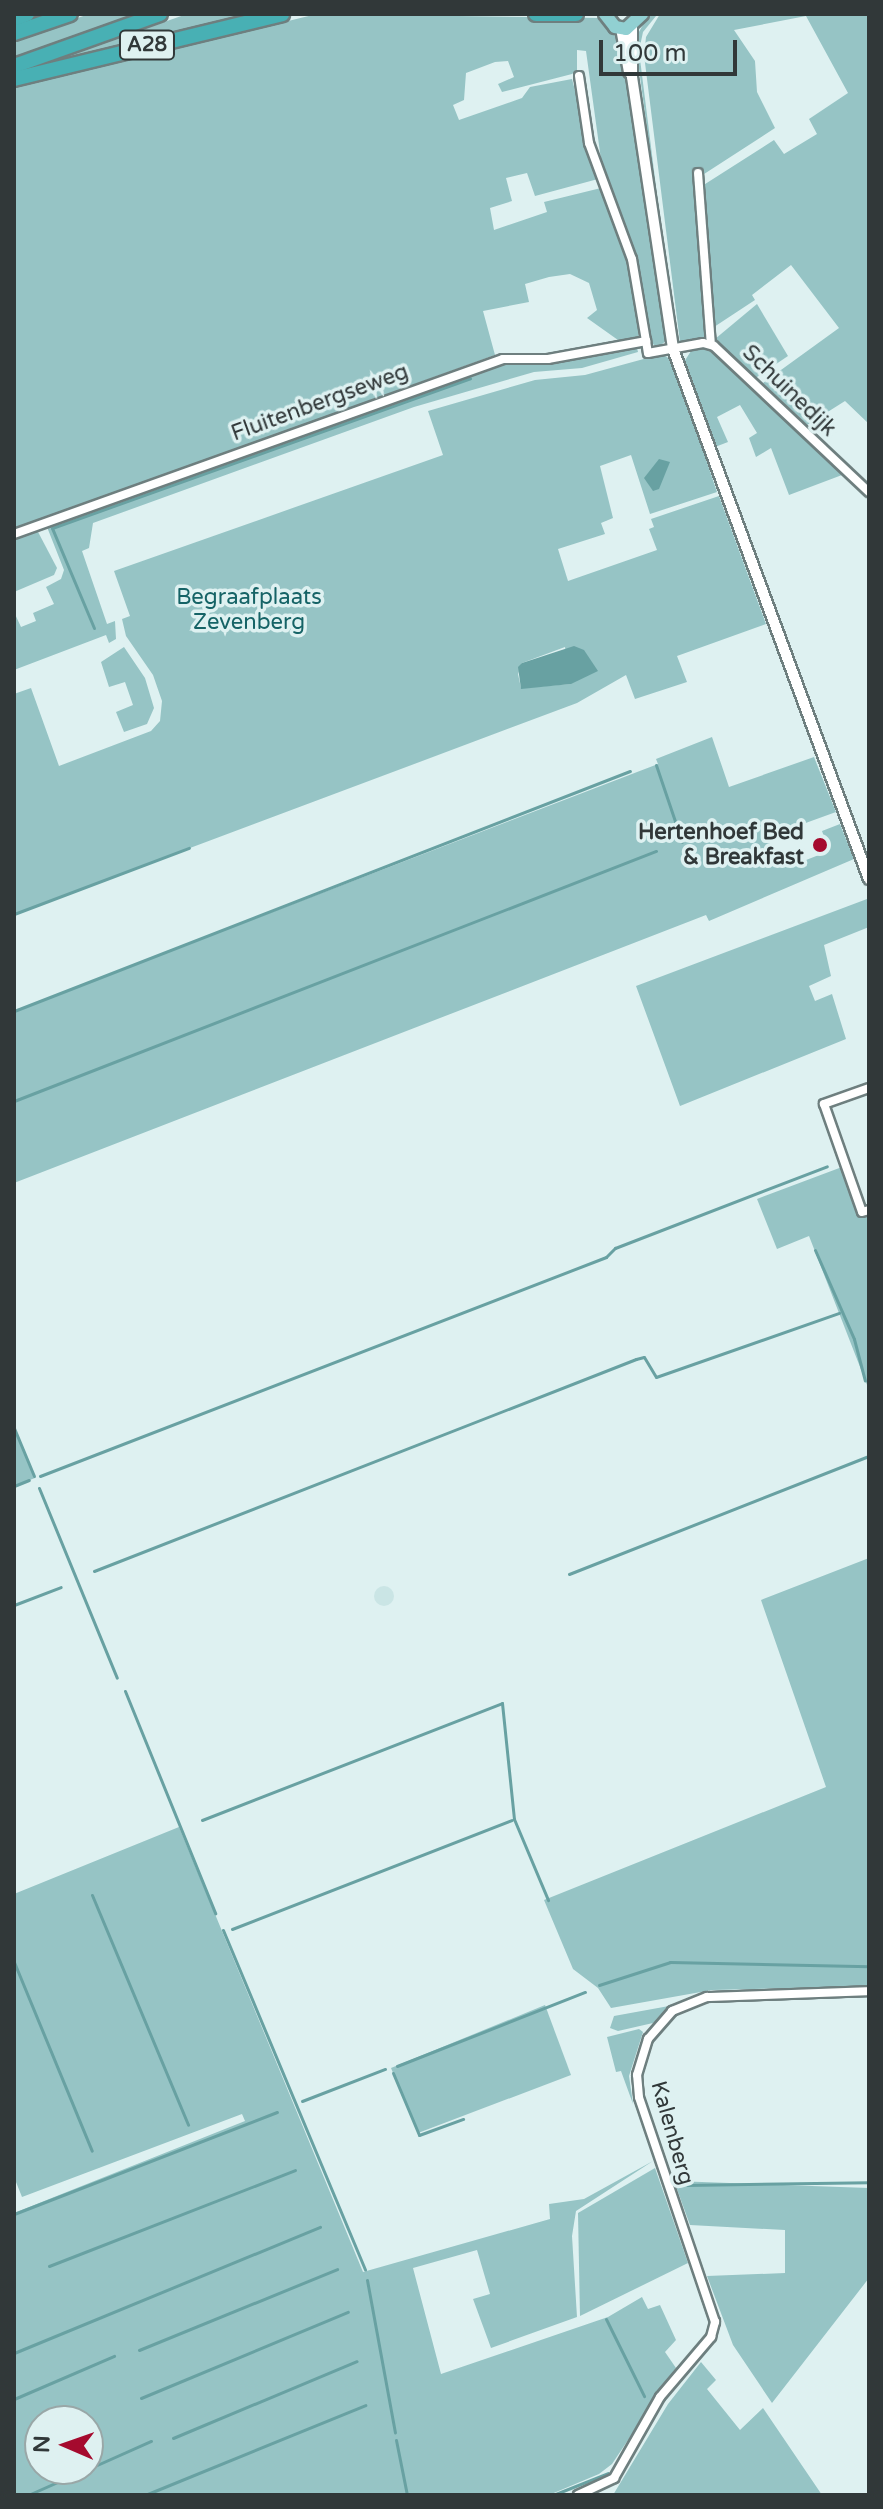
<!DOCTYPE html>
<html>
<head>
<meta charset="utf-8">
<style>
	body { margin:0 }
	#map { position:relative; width:883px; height:2509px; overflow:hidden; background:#def1f1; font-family:"Varela Round",sans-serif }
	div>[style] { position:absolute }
	.built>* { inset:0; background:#cae5e5 }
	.round { border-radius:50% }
	.green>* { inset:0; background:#96c4c5 }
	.water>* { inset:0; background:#68a1a2 }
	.stream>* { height:3px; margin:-1.5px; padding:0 1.5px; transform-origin:1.5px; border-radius:1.5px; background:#68a1a2 }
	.roads { filter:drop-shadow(2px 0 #6e7f7f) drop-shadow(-2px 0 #6e7f7f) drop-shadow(0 2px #6e7f7f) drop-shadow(0 -2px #6e7f7f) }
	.minor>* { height:8px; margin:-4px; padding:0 4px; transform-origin:4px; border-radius:4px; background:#fff }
	.tertiary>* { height:10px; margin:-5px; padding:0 5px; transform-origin:5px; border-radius:5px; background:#fff }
	.primary>* { height:12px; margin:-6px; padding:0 6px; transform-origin:6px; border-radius:6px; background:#91d0d2 }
	.motorway>* { height:14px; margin:-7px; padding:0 7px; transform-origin:7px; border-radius:7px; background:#48b0b4 }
	.dots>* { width:22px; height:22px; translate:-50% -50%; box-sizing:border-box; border:4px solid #def1f1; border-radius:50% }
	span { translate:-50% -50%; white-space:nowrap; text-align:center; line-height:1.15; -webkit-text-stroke:7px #def1f1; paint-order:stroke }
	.shield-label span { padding:2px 6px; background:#def1f1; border:2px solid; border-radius:6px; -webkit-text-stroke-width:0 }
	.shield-label { font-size:20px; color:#313839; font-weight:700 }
	.street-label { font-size:22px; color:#313839 }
	.park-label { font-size:22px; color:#156366 }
	.poi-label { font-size:22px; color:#313839; font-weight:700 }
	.right { translate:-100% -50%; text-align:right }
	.frame { position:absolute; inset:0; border:16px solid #313839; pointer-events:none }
	.north { position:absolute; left:24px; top:2405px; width:80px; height:80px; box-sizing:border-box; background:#def1f1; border:2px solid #99a7a7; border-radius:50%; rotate:272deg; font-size:22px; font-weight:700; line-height:32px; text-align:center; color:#313839 }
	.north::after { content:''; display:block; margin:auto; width:28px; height:36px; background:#a50a2e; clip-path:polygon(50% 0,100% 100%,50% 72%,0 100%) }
	.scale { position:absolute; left:599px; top:40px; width:138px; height:36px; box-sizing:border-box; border:4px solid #313839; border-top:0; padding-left:10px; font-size:24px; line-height:28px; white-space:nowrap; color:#313839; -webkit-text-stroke:6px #def1f1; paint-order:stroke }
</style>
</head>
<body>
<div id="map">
	<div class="built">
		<i class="round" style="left:374px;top:1586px;width:20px;height:20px"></i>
	</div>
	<div class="green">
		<i style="clip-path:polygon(89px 14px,139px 14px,14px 60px,14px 40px)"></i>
		<i style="clip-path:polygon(187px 14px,268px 14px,60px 59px,61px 58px)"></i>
		<i style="clip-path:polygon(317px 14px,601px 18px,621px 44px,666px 341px,658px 347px,649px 342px,633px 252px,603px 174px,586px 51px,577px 50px,577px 70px,572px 74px,502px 92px,498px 84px,514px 77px,508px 61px,495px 62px,466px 73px,464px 100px,453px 105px,459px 120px,522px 98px,530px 87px,572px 79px,598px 179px,535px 196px,527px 173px,506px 178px,512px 201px,490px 208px,494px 230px,547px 212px,544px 202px,601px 188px,627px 248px,639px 337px,618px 340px,587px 318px,597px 310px,589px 283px,570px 274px,549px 277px,525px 284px,529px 302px,483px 311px,495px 355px,14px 529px,14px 87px)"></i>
		<i style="clip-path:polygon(649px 14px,656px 16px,643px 32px,639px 51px,675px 338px,635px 39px)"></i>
		<i style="clip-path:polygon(660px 14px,869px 14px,869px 424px,845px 401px,807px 425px,763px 383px,839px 328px,791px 265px,752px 295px,755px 300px,714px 327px,702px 186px,774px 140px,784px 154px,817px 134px,809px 119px,848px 93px,806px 16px,734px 30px,755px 61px,757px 92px,775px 128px,701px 176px,708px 334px,702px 340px,680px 342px,644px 55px,646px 37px)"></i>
		<i style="clip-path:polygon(757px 304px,788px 356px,754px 379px,715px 339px)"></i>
		<i style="clip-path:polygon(636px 344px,638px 352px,582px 368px,534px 372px,414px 407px,93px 523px,89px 548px,82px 551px,107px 624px,115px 621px,116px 639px,109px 643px,106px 635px,14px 670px,14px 612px,21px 627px,36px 621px,33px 613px,54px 604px,46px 587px,61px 579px,64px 570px,47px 527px,507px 360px,541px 362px)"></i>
		<i style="clip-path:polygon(711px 348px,869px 495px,869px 499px,842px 475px,789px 495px,771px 448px,756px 457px,749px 438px,757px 433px,740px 405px,717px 417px,728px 442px,715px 447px,684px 362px,691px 351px)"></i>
		<i style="clip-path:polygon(evenodd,662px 354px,673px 361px,717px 492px,650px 514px,631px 455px,600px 466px,613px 518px,601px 523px,605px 534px,558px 549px,568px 581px,657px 550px,649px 529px,654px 527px,651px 519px,719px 496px,766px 624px,677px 656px,687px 682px,635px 699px,626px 675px,577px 703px,14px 914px,14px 694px,31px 688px,59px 766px,151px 731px,160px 721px,162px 701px,153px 675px,126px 636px,122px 619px,130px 616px,114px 571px,443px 455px,428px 411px,535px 380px,585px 375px,662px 354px,565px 647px,571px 684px,521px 688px,518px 674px,522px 663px,565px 647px)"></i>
		<i style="clip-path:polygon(37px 530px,57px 568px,54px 575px,14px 592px,14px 539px)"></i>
		<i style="clip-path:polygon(124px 647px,145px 678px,154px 708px,147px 724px,124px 732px,116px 712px,133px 705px,125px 682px,109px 687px,101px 662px)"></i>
		<i style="clip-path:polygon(712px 737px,729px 787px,814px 757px,836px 812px,767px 837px,776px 856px,795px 850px,801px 862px,829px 851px,822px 831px,840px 824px,854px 859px,709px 921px,706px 915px,14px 1183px,14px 1011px,658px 764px,656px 759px)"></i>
		<i style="clip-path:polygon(867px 899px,869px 927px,824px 945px,831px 976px,809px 986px,815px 1001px,832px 994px,846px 1039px,680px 1106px,636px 986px)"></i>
		<i style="clip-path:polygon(842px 1167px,859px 1218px,869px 1216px,869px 1390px,809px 1236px,777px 1249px,757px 1199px)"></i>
		<i style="clip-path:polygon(14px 1428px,35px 1478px,14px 1486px)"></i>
		<i style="clip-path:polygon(869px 1558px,869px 1986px,712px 1990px,611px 2008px,598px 1988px,573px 1969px,544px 1900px,826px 1787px,761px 1600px)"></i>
		<i style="clip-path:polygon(evenodd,179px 1827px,363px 2272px,550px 2219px,549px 2204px,584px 2199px,653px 2161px,576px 2211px,572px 2236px,577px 2317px,491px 2348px,473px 2299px,490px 2294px,477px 2250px,413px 2268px,441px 2374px,608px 2317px,642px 2297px,648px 2309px,660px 2305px,676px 2340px,665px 2352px,676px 2368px,612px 2464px,599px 2474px,549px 2495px,14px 2495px,14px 2213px,245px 2121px,242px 2114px,22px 2197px,14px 2177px,14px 1894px,179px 1827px,40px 2421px,88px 2421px,88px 2469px,40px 2469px,40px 2421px)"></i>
		<i style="clip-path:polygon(680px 2004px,653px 2023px,618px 2031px,610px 2028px,614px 2016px)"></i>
		<i style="clip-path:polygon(545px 2005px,571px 2075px,418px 2133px,391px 2068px)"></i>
		<i style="clip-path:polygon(639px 2029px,643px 2032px,629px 2076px,633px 2104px,621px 2071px,616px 2072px,607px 2037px)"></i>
		<i style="clip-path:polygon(655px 2168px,688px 2263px,580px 2316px,578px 2213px)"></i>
		<i style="clip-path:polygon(674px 2181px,869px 2188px,869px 2278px,772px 2403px,733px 2345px,707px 2276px,785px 2273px,785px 2230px,690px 2225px)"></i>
		<i style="clip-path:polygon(701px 2362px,716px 2380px,707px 2389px,740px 2430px,763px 2408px,822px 2495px,613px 2495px,668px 2404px)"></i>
	</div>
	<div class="water">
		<i style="clip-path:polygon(659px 459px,670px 462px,659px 489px,653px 491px,644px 478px)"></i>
		<i style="clip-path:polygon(574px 646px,584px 650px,598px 671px,571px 684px,521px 689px,518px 667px,522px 663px)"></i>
	</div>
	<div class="stream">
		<i style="left:94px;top:628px;width:108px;rotate:-112.8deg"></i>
		<i style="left:52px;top:528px;width:444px;rotate:-19.7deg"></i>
		<i style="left:656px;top:765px;width:81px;rotate:71.3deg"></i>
		<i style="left:14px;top:914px;width:187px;rotate:-20.7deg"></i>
		<i style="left:14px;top:1011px;width:661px;rotate:-21.29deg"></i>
		<i style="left:14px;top:1101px;width:689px;rotate:-21.28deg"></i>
		<i style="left:815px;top:1250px;width:97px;rotate:66.3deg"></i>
		<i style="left:854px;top:1339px;width:43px;rotate:75.3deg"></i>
		<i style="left:14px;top:1428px;width:52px;rotate:67.4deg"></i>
		<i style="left:40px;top:1476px;width:607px;rotate:-21.15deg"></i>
		<i style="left:606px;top:1257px;width:13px;rotate:-45deg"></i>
		<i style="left:615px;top:1248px;width:227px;rotate:-21.1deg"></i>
		<i style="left:14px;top:1486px;width:16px;rotate:-22deg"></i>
		<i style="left:39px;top:1488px;width:205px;rotate:67.7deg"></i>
		<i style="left:94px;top:1571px;width:582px;rotate:-21.36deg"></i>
		<i style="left:636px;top:1359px;width:8px;rotate:-14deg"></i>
		<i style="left:644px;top:1357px;width:23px;rotate:59deg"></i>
		<i style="left:656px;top:1377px;width:194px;rotate:-19.3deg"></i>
		<i style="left:569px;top:1574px;width:322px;rotate:-21.5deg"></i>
		<i style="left:14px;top:1605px;width:50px;rotate:-21deg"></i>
		<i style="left:125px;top:1691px;width:240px;rotate:67.9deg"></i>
		<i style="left:202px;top:1820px;width:322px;rotate:-21.3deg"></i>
		<i style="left:502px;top:1703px;width:117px;rotate:84.1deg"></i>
		<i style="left:514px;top:1819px;width:88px;rotate:67.2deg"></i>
		<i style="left:92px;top:1895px;width:249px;rotate:67.3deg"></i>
		<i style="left:232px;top:1929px;width:300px;rotate:-21.3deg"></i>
		<i style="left:223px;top:1930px;width:368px;rotate:67.3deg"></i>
		<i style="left:14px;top:1962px;width:204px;rotate:67.6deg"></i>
		<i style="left:599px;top:1985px;width:75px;rotate:-17.9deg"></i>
		<i style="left:670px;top:1962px;width:199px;rotate:1.2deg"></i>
		<i style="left:397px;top:2066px;width:202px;rotate:-21.5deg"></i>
		<i style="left:393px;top:2073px;width:67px;rotate:67.2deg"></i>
		<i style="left:419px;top:2135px;width:47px;rotate:-20deg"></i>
		<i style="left:302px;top:2101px;width:89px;rotate:-21.1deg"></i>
		<i style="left:687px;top:2185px;width:182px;rotate:-0.9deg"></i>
		<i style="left:14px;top:2214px;width:282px;rotate:-21.2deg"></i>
		<i style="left:49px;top:2266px;width:264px;rotate:-21.3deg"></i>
		<i style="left:868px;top:2272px;width:8px;rotate:-83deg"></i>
		<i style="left:367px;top:2280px;width:155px;rotate:79.6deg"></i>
		<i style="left:606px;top:2319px;width:86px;rotate:63.7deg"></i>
		<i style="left:139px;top:2350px;width:214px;rotate:-22.2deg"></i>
		<i style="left:14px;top:2353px;width:331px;rotate:-22.4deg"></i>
		<i style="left:141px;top:2398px;width:224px;rotate:-22.6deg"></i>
		<i style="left:14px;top:2399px;width:109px;rotate:-23.3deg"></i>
		<i style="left:173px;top:2438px;width:199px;rotate:-22.7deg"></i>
		<i style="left:396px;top:2440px;width:56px;rotate:78.7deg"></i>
		<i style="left:615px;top:2467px;width:74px;rotate:-61deg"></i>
		<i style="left:88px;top:2469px;width:69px;rotate:-24deg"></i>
		<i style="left:28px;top:2495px;width:64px;rotate:-23.8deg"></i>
		<i style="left:145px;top:2495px;width:238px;rotate:-22.2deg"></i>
		<i style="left:553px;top:2495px;width:59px;rotate:-21.8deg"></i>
	</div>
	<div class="roads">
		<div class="minor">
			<i style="left:579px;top:76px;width:68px;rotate:81.5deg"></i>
			<i style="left:589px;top:143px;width:124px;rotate:69.7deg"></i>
			<i style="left:632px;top:259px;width:83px;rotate:80.3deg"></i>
			<i style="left:698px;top:173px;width:171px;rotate:85.7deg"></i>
			<i style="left:14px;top:534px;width:519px;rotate:-19.69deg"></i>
			<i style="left:503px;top:359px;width:45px"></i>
			<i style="left:548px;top:359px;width:100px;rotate:-10.4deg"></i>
			<i style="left:646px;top:341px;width:12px;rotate:81deg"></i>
			<i style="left:648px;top:353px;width:56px;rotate:-10.3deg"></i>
			<i style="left:703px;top:343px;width:11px;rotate:15deg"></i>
			<i style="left:714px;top:346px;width:213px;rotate:43.3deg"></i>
			<i style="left:869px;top:1088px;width:48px;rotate:160.4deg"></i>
			<i style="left:824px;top:1104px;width:114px;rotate:70.6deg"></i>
			<i style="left:862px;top:1212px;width:7px;rotate:-16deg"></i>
			<i style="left:578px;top:2495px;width:40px;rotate:-25deg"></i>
			<i style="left:614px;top:2478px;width:93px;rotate:-60.4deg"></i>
			<i style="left:660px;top:2397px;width:79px;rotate:-49.6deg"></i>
			<i style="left:711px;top:2337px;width:16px;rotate:-75deg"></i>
			<i style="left:715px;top:2322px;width:237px;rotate:-108.7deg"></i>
			<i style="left:639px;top:2097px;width:22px;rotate:-95deg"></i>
			<i style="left:637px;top:2075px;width:38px;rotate:-73deg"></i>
			<i style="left:648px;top:2039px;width:37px;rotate:-49deg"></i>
			<i style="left:672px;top:2011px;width:38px;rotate:-22deg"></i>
			<i style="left:707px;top:1997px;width:162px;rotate:-2.1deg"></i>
		</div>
		<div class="tertiary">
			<i style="left:632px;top:27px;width:50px;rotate:90deg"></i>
			<i style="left:632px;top:77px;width:275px;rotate:81.4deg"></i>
			<i style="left:673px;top:349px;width:565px;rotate:69.71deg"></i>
			<i style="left:621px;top:28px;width:45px;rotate:79.7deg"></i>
		</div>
		<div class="primary">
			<i style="left:605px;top:14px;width:16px;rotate:52deg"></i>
			<i style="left:615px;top:27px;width:11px;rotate:10deg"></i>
			<i style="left:626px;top:29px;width:22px;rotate:-43deg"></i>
		</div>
		<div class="motorway">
			<i style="left:536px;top:14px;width:40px"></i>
			<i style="left:14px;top:19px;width:14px;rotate:-21deg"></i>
			<i style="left:14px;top:33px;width:59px;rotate:-18.7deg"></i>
			<i style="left:14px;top:66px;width:155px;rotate:-19.6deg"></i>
			<i style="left:14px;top:79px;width:276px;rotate:-13.6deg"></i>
		</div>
	</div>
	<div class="dots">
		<i style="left:820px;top:845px;background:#a50a2e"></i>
	</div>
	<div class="shield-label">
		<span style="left:147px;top:45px">A28</span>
	</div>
	<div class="street-label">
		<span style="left:789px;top:391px;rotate:44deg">Schuinedijk</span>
		<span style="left:320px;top:403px;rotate:-20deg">Fluitenbergseweg</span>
		<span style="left:672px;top:2133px;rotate:74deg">Kalenberg</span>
	</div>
	<div class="park-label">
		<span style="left:249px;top:610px">Begraafplaats<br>Zevenberg</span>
	</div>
	<div class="poi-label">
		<span class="right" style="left:804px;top:845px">Hertenhoef Bed<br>&amp; Breakfast</span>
	</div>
	<div class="frame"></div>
	<div class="north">N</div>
	<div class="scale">100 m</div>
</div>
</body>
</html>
